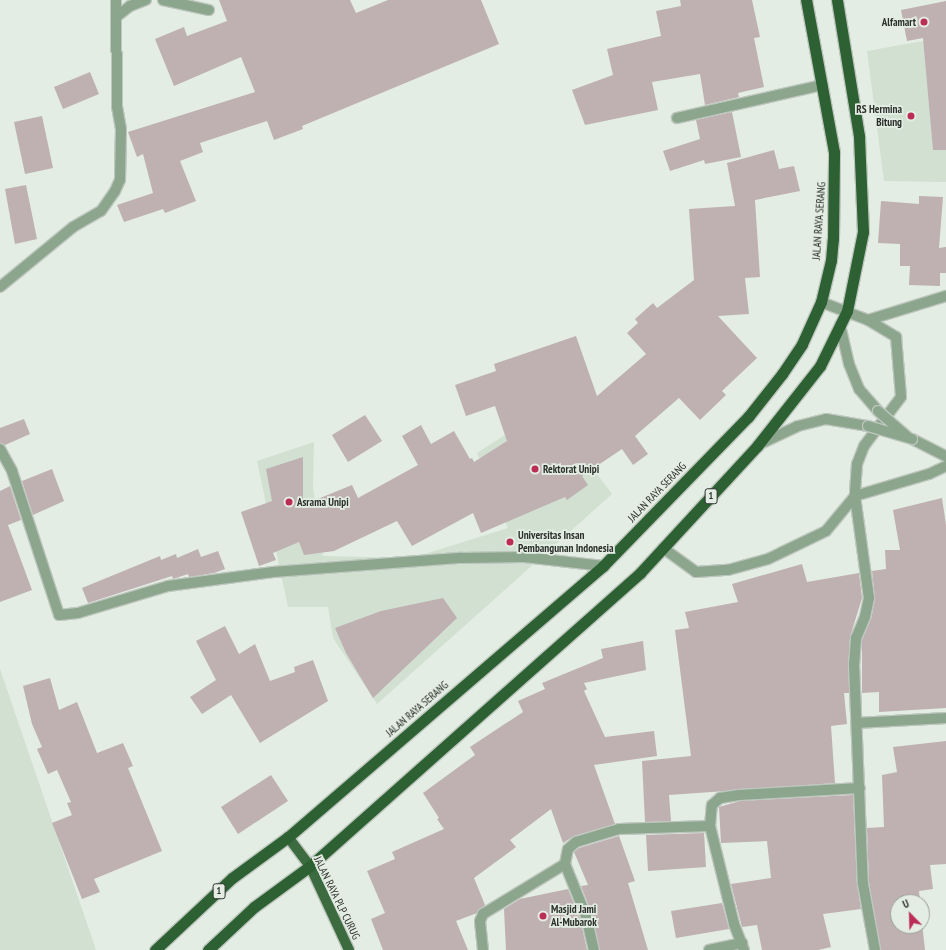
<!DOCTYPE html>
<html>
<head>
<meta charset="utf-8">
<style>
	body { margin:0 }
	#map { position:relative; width:946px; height:950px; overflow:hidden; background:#e3ede3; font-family:"PT Sans Narrow",sans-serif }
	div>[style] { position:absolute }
	.built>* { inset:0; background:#d1e0d1 }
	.building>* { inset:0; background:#bfb0b2 }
	.roads { filter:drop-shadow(1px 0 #bec7be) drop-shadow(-1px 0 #bec7be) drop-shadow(0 1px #bec7be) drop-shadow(0 -1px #bec7be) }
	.minor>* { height:10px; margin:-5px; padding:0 5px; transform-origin:5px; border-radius:5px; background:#8ca58d }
	.tertiary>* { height:10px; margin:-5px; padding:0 5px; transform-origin:5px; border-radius:5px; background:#8ca58d }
	.primary>* { height:10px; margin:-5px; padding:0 5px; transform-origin:5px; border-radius:5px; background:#3d6b40 }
	.trunk>* { height:11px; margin:-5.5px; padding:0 5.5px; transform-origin:5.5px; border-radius:5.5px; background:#2d6032 }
	.bridges { filter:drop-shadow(1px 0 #bec7be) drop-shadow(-1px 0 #bec7be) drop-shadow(0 1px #bec7be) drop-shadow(0 -1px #bec7be) }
	.minor-bridge>* { height:10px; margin:-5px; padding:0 5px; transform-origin:5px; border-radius:5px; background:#8ca58d }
	.dots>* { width:11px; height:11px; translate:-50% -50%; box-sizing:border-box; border:2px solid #e3ede3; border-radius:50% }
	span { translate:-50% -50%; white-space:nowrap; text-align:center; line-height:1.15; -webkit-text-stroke:3.5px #e3ede3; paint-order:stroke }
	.shield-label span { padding:1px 3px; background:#e3ede3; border:1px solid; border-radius:3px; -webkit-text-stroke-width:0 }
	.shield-label { font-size:10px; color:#2c302c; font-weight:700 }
	.poi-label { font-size:11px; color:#2c302c; font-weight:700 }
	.right { translate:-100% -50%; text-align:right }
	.left { translate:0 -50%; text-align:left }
	.street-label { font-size:11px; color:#2c302c }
	.north { position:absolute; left:890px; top:894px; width:40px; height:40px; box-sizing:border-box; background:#e3ede3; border:1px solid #9aa19a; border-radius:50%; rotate:337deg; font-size:11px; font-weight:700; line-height:16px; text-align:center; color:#2c302c }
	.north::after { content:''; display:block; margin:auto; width:14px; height:18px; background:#bc2d56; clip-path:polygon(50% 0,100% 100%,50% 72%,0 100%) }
</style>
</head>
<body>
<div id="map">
	<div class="built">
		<i style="clip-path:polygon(946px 37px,946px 182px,884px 181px,867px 51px)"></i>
		<i style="clip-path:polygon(547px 408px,612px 494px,377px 704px,333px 638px,328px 607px,288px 607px,257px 461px,314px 442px,313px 487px,323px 556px,412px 558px,508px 528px,477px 453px)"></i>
		<i style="clip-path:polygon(0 669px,96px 950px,0 950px)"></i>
	</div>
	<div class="building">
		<i style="clip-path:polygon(219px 0,350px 0,356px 13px,388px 0,481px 0,499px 44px,302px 126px,303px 129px,274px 140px,267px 121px,200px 143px,203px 152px,180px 161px,196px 201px,165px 213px,163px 209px,124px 222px,117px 205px,153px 193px,143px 154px,137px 157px,128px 132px,255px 92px,241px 57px,174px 86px,155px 39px,184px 27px,187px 36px,227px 21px)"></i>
		<i style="clip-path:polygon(680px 0,752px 0,760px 37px,754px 38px,764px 87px,738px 93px,739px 97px,705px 105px,700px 74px,652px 82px,658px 110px,585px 125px,572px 90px,613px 75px,607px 49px,661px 36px,656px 11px,681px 6px)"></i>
		<i style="clip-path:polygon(946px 1px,946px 150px,933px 150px,923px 38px,907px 41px,901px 10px)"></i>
		<i style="clip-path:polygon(90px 72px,99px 94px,63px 109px,54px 87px)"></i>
		<i style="clip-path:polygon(732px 112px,741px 157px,705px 164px,704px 160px,670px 171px,663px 151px,700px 139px,696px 120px)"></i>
		<i style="clip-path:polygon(42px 116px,53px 168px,25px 174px,14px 122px)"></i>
		<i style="clip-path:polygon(774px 150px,779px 169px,794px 166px,800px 191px,755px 200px,760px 277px,745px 278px,749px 314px,718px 316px,757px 358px,722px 391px,726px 395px,700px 420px,679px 398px,635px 436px,648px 454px,633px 465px,622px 449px,582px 476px,588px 485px,567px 500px,565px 497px,481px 533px,473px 513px,412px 546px,397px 521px,334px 551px,304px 555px,299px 542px,273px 553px,276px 560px,259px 566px,241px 512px,272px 501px,266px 469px,303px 457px,303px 505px,352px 485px,358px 498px,418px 465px,402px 436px,421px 425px,431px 444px,454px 431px,470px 459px,472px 458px,474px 462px,507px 441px,495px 406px,466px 416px,455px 385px,496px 371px,494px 364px,576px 336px,597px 396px,646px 354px,627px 333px,638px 323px,635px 319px,653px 303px,657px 308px,694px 280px,689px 209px,735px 206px,727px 163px)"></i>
		<i style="clip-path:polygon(26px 185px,37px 239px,15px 244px,5px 189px)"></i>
		<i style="clip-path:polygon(919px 196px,943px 197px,939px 248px,946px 247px,946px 273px,940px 273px,940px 286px,909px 285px,910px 266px,900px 266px,900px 244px,878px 243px,881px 201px,919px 204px)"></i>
		<i style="clip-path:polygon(365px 415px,382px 441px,348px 462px,332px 435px)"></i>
		<i style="clip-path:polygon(24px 419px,30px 434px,5px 445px,0 443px,0 428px)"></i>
		<i style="clip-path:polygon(52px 469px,64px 501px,33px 515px,22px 481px)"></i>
		<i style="clip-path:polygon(10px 486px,21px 520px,8px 525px,32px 590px,0 602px,0 491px)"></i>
		<i style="clip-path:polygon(942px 498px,946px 525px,946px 708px,879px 712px,879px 692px,862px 693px,862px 640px,871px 619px,875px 599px,872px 571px,886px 569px,885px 550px,900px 550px,893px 510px)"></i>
		<i style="clip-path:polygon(198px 549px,201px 557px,218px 551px,225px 569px,214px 573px,189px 577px,188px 574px,173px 579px,172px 576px,88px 603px,82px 588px,160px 556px,161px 560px,176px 554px,177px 558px)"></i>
		<i style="clip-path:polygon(802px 564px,807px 582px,859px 573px,862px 598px,850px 637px,849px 693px,844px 693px,847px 724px,831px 726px,835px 783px,669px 795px,671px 821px,645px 822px,642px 761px,691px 756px,675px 630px,689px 628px,685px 612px,738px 602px,732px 584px)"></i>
		<i style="clip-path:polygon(443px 598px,457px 618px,373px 698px,346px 653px,335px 628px,381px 611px)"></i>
		<i style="clip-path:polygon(225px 626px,239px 654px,255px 644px,270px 681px,295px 672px,294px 667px,313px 660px,328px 701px,260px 743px,231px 695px,202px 714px,190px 697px,216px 680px,196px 641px)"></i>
		<i style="clip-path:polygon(643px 641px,646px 670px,584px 683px,587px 689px,584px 691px,605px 737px,654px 731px,657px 756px,594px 765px,615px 824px,574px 836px,563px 843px,551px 809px,510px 840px,516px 847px,474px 878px,485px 905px,477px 913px,456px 921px,468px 950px,383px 950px,371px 919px,385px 913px,367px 871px,395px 859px,392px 852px,444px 829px,437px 819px,439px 818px,423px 793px,475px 755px,470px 747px,523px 712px,518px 701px,545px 689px,542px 683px,603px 658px,601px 649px)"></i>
		<i style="clip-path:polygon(50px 678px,59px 710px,77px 702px,97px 753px,123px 743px,133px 766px,128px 768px,162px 851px,94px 879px,100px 892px,82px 899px,52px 823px,72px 815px,67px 803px,71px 802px,57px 770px,48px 774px,37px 749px,42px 747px,32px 724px,23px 686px)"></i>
		<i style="clip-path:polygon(946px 741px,946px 864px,930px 865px,933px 889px,919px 891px,920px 902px,898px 902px,898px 926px,922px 926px,922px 923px,925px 950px,881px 950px,869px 883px,867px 828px,884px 827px,882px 775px,897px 772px,893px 747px)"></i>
		<i style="clip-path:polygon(271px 775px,288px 801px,238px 834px,221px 807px)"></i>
		<i style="clip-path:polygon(853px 795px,857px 884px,861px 909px,823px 914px,831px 947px,818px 950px,762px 950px,757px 925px,742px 927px,731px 884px,771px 878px,767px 841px,721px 843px,719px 807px,740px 801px)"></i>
		<i style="clip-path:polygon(704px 833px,706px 867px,648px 871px,646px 835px)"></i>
		<i style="clip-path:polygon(619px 836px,635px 881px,628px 883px,648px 950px,600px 950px,592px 914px,581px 886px,588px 885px,574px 852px,579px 848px)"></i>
		<i style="clip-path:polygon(568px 889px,580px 918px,587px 950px,506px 950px,504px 909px,520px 899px)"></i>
		<i style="clip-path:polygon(722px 903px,729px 929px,676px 938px,671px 911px)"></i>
	</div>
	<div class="roads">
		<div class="minor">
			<i style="left:163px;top:0;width:47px;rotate:12.3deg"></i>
			<i style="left:116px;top:17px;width:18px;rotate:-38deg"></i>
			<i style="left:130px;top:6px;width:17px;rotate:-21deg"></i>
			<i style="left:677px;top:118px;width:149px;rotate:-12.8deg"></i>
			<i style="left:0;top:287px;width:94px;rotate:-39.4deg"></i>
			<i style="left:73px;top:227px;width:32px;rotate:-30deg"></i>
			<i style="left:101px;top:211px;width:24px;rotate:-55deg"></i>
			<i style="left:115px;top:191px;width:12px;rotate:-66deg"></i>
			<i style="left:120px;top:180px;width:51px;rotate:-88.9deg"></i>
			<i style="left:121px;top:129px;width:22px;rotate:-100deg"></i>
			<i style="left:117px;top:107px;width:107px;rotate:-90.5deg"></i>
			<i style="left:868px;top:320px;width:33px;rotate:31deg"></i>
			<i style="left:896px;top:337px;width:60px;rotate:85.2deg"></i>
			<i style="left:901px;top:397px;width:61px;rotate:127.1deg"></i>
			<i style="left:864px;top:446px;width:19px;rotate:111deg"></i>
			<i style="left:857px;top:464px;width:32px;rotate:94deg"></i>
			<i style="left:855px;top:496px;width:103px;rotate:82.2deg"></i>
			<i style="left:869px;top:598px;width:19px;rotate:102deg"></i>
			<i style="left:865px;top:617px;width:23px;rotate:113deg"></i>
			<i style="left:856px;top:638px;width:26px;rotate:94deg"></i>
			<i style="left:854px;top:664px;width:220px;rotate:87.7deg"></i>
			<i style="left:863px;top:884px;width:67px;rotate:79.7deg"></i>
			<i style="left:840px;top:325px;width:40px;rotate:77deg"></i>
			<i style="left:849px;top:364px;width:27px;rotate:68deg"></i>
			<i style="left:859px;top:389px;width:29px;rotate:49deg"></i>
			<i style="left:912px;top:439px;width:38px;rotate:27deg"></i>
			<i style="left:758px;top:445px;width:44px;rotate:-25.4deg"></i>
			<i style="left:798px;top:426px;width:29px;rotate:-14deg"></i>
			<i style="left:826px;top:419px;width:43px;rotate:9.5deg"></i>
			<i style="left:0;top:449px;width:25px;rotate:61deg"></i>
			<i style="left:12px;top:471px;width:151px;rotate:71.9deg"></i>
			<i style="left:59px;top:615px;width:19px;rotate:-6deg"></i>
			<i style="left:78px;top:613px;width:94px;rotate:-16.7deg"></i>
			<i style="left:168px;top:586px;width:106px;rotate:-7.6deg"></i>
			<i style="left:273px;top:572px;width:189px;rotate:-4.3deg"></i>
			<i style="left:461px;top:558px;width:63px;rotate:-0.9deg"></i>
			<i style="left:524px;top:557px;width:80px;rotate:6.5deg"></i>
			<i style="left:663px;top:548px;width:41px;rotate:36deg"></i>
			<i style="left:696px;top:572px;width:32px;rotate:-4deg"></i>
			<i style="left:728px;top:570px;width:41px;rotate:-15.4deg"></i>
			<i style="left:768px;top:559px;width:64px;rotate:-25.8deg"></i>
			<i style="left:826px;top:531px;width:45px;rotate:-50.4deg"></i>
			<i style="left:855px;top:496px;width:77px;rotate:-16.6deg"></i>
			<i style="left:929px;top:474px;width:19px;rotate:-25deg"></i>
			<i style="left:857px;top:723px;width:89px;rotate:-3.2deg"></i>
			<i style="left:710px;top:826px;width:101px;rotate:76.2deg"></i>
			<i style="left:734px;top:924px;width:28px;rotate:69deg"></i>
			<i style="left:565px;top:864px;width:56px;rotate:68deg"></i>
			<i style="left:586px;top:916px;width:35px;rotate:77deg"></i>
			<i style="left:483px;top:950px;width:29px;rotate:-96deg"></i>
			<i style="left:480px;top:921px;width:8px;rotate:-67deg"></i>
			<i style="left:483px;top:914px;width:96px;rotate:-31.4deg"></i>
			<i style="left:565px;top:864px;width:15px;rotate:-79deg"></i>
			<i style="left:568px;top:849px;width:11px;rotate:-41deg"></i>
			<i style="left:576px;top:842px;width:45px;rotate:-16.8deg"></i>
			<i style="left:619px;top:829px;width:91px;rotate:-1.9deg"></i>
			<i style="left:710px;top:826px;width:21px;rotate:-85deg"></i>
			<i style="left:712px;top:805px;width:11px;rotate:-41deg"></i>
			<i style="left:720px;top:798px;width:19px;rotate:-9deg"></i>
			<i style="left:739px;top:795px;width:121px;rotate:-3.3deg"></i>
			<i style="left:709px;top:950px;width:34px;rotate:-12deg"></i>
		</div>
		<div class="tertiary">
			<i style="left:821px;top:302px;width:50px;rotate:21deg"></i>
			<i style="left:868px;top:320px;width:82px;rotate:-17.1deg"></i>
		</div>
		<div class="primary">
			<i style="left:288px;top:837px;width:36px;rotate:53deg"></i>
			<i style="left:310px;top:866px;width:93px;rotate:65.1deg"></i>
		</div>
		<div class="trunk">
			<i style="left:155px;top:950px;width:105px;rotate:-43.1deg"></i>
			<i style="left:232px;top:878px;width:69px;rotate:-36.2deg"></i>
			<i style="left:288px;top:837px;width:416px;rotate:-40.7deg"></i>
			<i style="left:603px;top:566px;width:208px;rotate:-45.8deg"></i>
			<i style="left:748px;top:417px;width:55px;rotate:-51.7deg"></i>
			<i style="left:782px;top:374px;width:36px;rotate:-56deg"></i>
			<i style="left:802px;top:344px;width:46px;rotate:-65.7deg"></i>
			<i style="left:821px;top:302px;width:43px;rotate:-76.6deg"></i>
			<i style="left:831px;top:260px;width:21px;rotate:-85deg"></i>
			<i style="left:833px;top:239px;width:87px;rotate:-89.3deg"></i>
			<i style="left:834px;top:152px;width:155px;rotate:-100.4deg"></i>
			<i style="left:208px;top:950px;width:63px;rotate:-43.1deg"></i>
			<i style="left:254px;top:907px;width:69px;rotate:-36.2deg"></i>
			<i style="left:310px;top:866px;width:441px;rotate:-41.6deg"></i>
			<i style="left:640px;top:573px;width:173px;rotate:-47.3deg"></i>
			<i style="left:757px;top:446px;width:102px;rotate:-51.8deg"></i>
			<i style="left:820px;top:366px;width:61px;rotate:-63.9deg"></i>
			<i style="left:847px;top:311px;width:81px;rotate:-78.6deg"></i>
			<i style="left:863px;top:232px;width:96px;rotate:-92.4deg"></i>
			<i style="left:859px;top:136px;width:138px;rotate:-99.2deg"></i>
		</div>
	</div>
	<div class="bridges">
		<div class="minor-bridge">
			<i style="left:878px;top:411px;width:38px;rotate:41deg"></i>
			<i style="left:868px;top:426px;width:46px;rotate:16.5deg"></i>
		</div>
	</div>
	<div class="dots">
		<i style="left:924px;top:22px;background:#bc2d56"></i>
		<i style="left:911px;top:116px;background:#bc2d56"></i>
		<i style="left:535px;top:469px;background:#bc2d56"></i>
		<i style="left:289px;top:502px;background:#bc2d56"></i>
		<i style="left:510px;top:542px;background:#bc2d56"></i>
		<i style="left:543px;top:916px;background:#bc2d56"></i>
	</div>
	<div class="shield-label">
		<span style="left:711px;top:496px">1</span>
		<span style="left:219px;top:891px">1</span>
	</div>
	<div class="poi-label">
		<span class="right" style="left:916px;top:22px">Alfamart</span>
		<span class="right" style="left:902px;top:116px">RS Hermina<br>Bitung</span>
		<span class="left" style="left:543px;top:469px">Rektorat Unipi</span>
		<span class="left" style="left:297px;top:502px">Asrama Unipi</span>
		<span class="left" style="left:518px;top:542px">Universitas Insan<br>Pembangunan Indonesia</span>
		<span class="left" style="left:551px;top:916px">Masjid Jami<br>Al-Mubarok</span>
	</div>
	<div class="street-label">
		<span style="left:819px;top:221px;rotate:-86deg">JALAN RAYA SERANG</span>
		<span style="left:657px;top:492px;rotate:-46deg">JALAN RAYA SERANG</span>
		<span style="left:417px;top:709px;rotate:-41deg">JALAN RAYA SERANG</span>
		<span style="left:337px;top:898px;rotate:64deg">JALAN RAYA PLP CURUG</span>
	</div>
	<div class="north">U</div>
</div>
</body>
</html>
